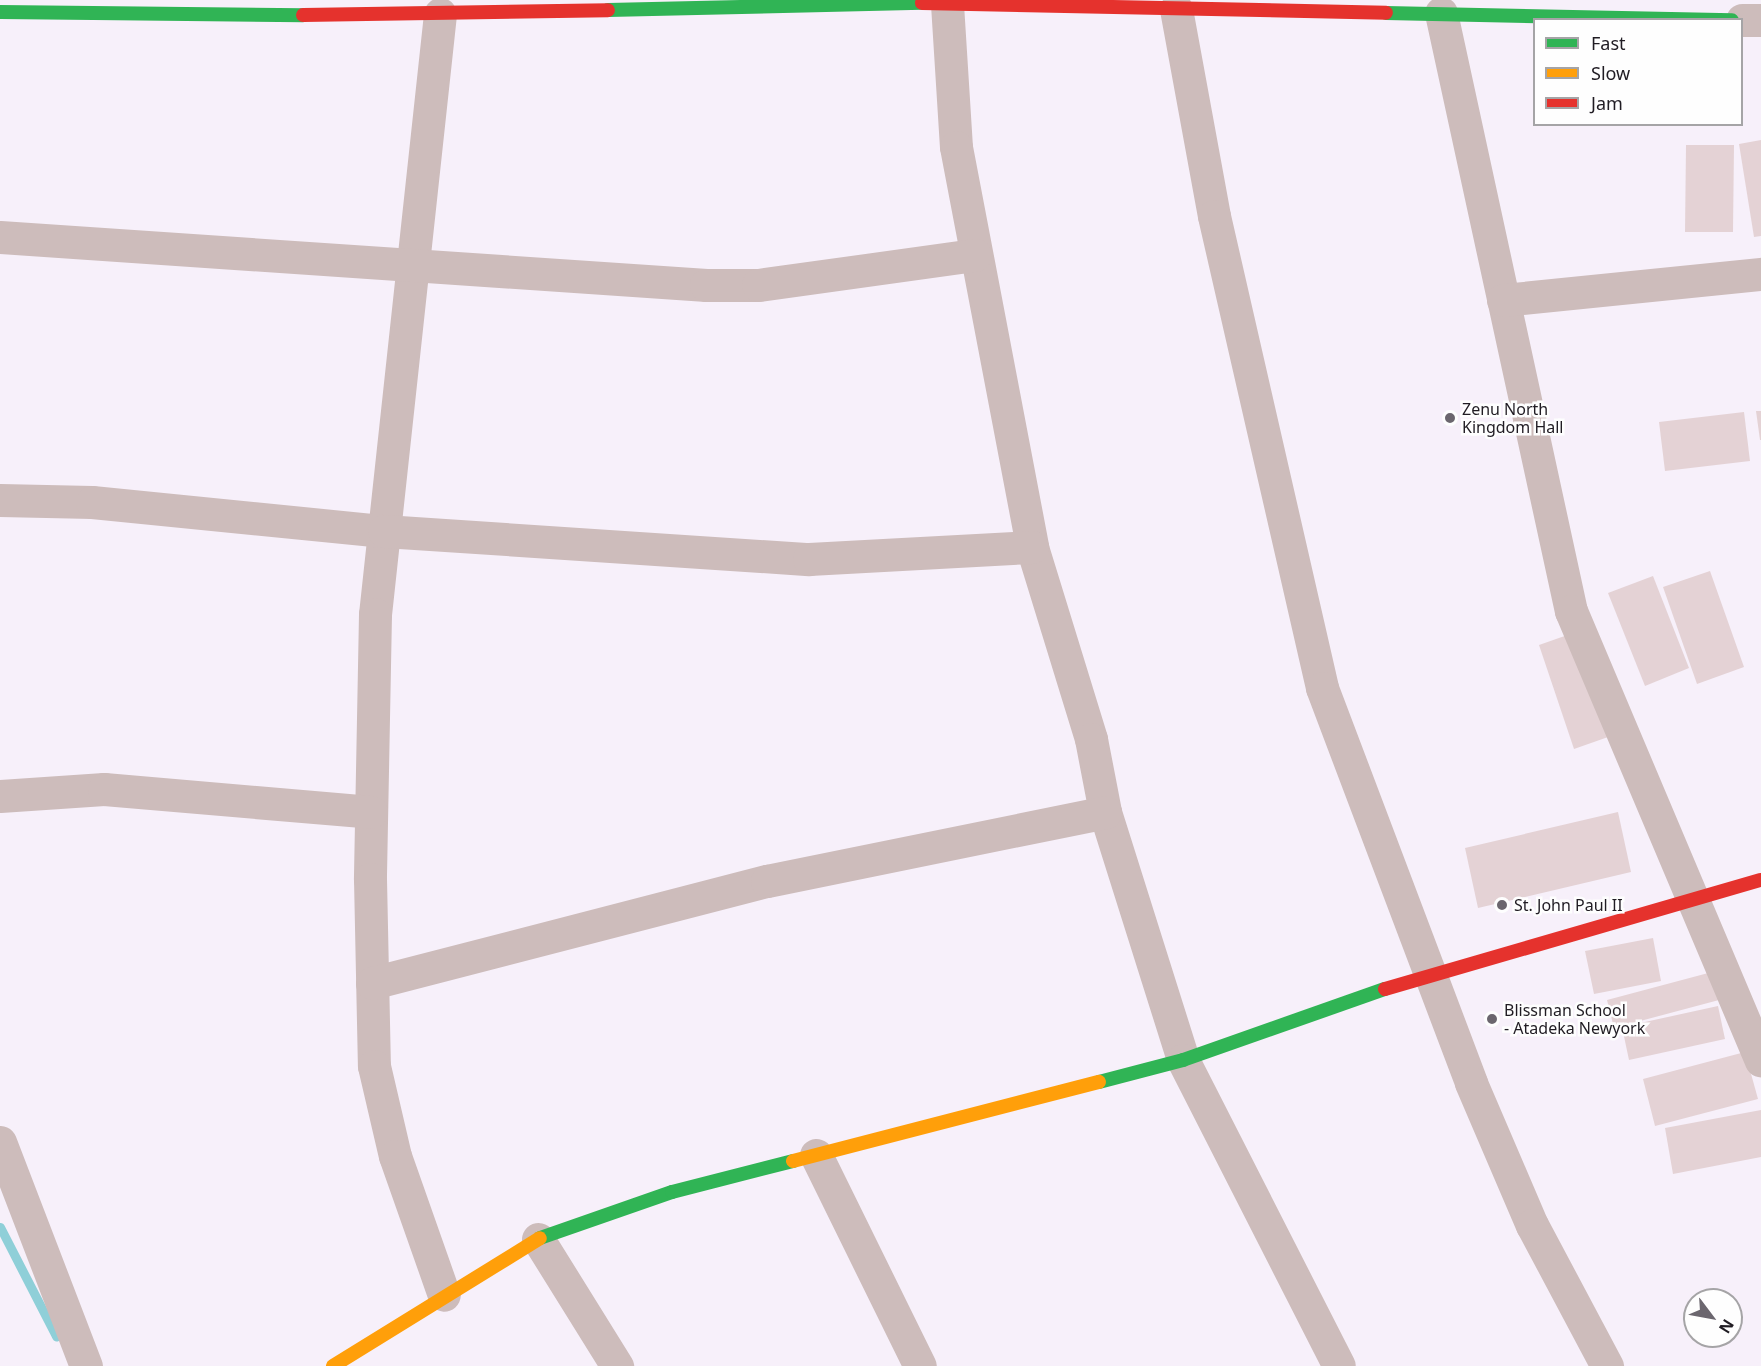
<!DOCTYPE html>
<html>
<head>
<meta charset="utf-8">
<style>
	body { margin:0 }
	#map { position:relative; width:1761px; height:1366px; overflow:hidden; background:#f7f0fa; font-family:"Noto Sans",sans-serif }
	div>[style] { position:absolute }
	.stream>* { height:9px; margin:-4.5px; padding:0 4.5px; transform-origin:4.5px; border-radius:4.5px; background:#8fcfd8 }
	.building>* { inset:0; background:#e4d2d5 }
	.street>* { height:33px; margin:-16.5px; padding:0 16.5px; transform-origin:16.5px; border-radius:16.5px; background:#cdbcbb }
	.fast>* { height:14px; margin:-7px; padding:0 7px; transform-origin:7px; border-radius:7px; background:#30b455 }
	.slow>* { height:14px; margin:-7px; padding:0 7px; transform-origin:7px; border-radius:7px; background:#ff9f0a }
	.jam>* { height:14px; margin:-7px; padding:0 7px; transform-origin:7px; border-radius:7px; background:#e5322d }
	.dots>* { width:16px; height:16px; translate:-50% -50%; box-sizing:border-box; border:3px solid #fefefe; border-radius:50% }
	span { translate:-50% -50%; white-space:nowrap; text-align:center; line-height:1.15; -webkit-text-stroke:5px #fefefe; paint-order:stroke }
	.poi-label { font-size:16px; color:#201c23 }
	.left { translate:0 -50%; text-align:left }
	.legend { position:absolute; left:1533px; top:18px; width:210px; height:108px; box-sizing:border-box; background:#fefefe; border:2px solid #a5a4a6; margin:0; padding:8px 10px; list-style:none; font-size:18px; color:#201c23 }
	.legend li { display:flex; align-items:center; gap:12px; height:30px }
	.legend b { width:30px; border:2px solid #a5a4a6 }
	.north { position:absolute; left:1683px; top:1288px; width:60px; height:60px; box-sizing:border-box; background:#fefefe; border:2px solid #a5a4a6; border-radius:50%; rotate:122deg; font-size:16px; font-weight:700; line-height:24px; text-align:center; color:#201c23 }
	.north::after { content:''; display:block; margin:auto; width:21px; height:27px; background:#6b666e; clip-path:polygon(50% 0,100% 100%,50% 72%,0 100%) }
</style>
</head>
<body>
<div id="map">
	<div class="stream">
		<i style="left:0;top:1227px;width:123px;rotate:62.8deg"></i>
	</div>
	<div class="building">
		<i style="clip-path:polygon(1761px 140px,1761px 236px,1754px 237px,1739px 144px)"></i>
		<i style="clip-path:polygon(1686px 145px,1734px 145px,1733px 232px,1685px 232px)"></i>
		<i style="clip-path:polygon(1756px 411px,1761px 411px,1761px 440px,1760px 440px)"></i>
		<i style="clip-path:polygon(1744px 412px,1750px 461px,1665px 471px,1659px 422px)"></i>
		<i style="clip-path:polygon(1710px 571px,1744px 667px,1697px 684px,1663px 587px)"></i>
		<i style="clip-path:polygon(1653px 576px,1689px 668px,1645px 686px,1608px 593px)"></i>
		<i style="clip-path:polygon(1576px 632px,1611px 736px,1574px 749px,1539px 645px)"></i>
		<i style="clip-path:polygon(1618px 812px,1631px 872px,1478px 908px,1465px 848px)"></i>
		<i style="clip-path:polygon(1653px 938px,1661px 981px,1594px 994px,1585px 951px)"></i>
		<i style="clip-path:polygon(1712px 972px,1719px 1000px,1614px 1028px,1607px 1000px)"></i>
		<i style="clip-path:polygon(1718px 1006px,1725px 1039px,1629px 1060px,1622px 1027px)"></i>
		<i style="clip-path:polygon(1745px 1052px,1758px 1099px,1655px 1126px,1643px 1079px)"></i>
		<i style="clip-path:polygon(1761px 1110px,1761px 1157px,1673px 1174px,1665px 1128px)"></i>
	</div>
	<div class="street">
		<i style="left:947px;top:4px;width:143px;rotate:86.4deg"></i>
		<i style="left:956px;top:147px;width:407px;rotate:79.2deg"></i>
		<i style="left:1032px;top:547px;width:201px;rotate:72.9deg"></i>
		<i style="left:1091px;top:739px;width:74px;rotate:79.1deg"></i>
		<i style="left:1105px;top:812px;width:260px;rotate:72.5deg"></i>
		<i style="left:1183px;top:1060px;width:343px;rotate:63deg"></i>
		<i style="left:1176px;top:9px;width:210px;rotate:79.6deg"></i>
		<i style="left:1214px;top:216px;width:484px;rotate:77.1deg"></i>
		<i style="left:1322px;top:688px;width:422px;rotate:69.3deg"></i>
		<i style="left:1471px;top:1083px;width:155px;rotate:66.8deg"></i>
		<i style="left:1532px;top:1225px;width:160px;rotate:62deg"></i>
		<i style="left:1441px;top:13px;width:612px;rotate:77.74deg"></i>
		<i style="left:1571px;top:611px;width:488px;rotate:67.1deg"></i>
		<i style="left:440px;top:14px;width:604px;rotate:96.18deg"></i>
		<i style="left:375px;top:614px;width:265px;rotate:91.1deg"></i>
		<i style="left:370px;top:879px;width:187px;rotate:88.8deg"></i>
		<i style="left:374px;top:1066px;width:92px;rotate:76.9deg"></i>
		<i style="left:395px;top:1156px;width:147px;rotate:70.6deg"></i>
		<i style="left:1742px;top:20px;width:19px"></i>
		<i style="left:0;top:237px;width:708px;rotate:3.89deg"></i>
		<i style="left:706px;top:285px;width:52px"></i>
		<i style="left:758px;top:285px;width:219px;rotate:-7.9deg"></i>
		<i style="left:1503px;top:300px;width:259px;rotate:-5.8deg"></i>
		<i style="left:0;top:500px;width:92px;rotate:1.2deg"></i>
		<i style="left:92px;top:502px;width:293px;rotate:5.7deg"></i>
		<i style="left:384px;top:531px;width:426px;rotate:3.8deg"></i>
		<i style="left:809px;top:559px;width:223px;rotate:-3.1deg"></i>
		<i style="left:0;top:796px;width:104px;rotate:-3.9deg"></i>
		<i style="left:104px;top:789px;width:268px;rotate:4.9deg"></i>
		<i style="left:372px;top:983px;width:408px;rotate:-14.5deg"></i>
		<i style="left:767px;top:881px;width:345px;rotate:-11.5deg"></i>
		<i style="left:0;top:1142px;width:240px;rotate:69deg"></i>
		<i style="left:816px;top:1155px;width:235px;rotate:63.8deg"></i>
		<i style="left:538px;top:1239px;width:150px;rotate:58.1deg"></i>
	</div>
	<div class="fast">
		<i style="left:608px;top:10px;width:314px;rotate:-1.3deg"></i>
		<i style="left:0;top:12px;width:303px;rotate:0.6deg"></i>
		<i style="left:1386px;top:13px;width:346px;rotate:1.2deg"></i>
		<i style="left:1099px;top:1082px;width:87px;rotate:-14.7deg"></i>
		<i style="left:1183px;top:1060px;width:214px;rotate:-19.4deg"></i>
		<i style="left:540px;top:1238px;width:140px;rotate:-19.2deg"></i>
		<i style="left:672px;top:1192px;width:125px;rotate:-14.4deg"></i>
	</div>
	<div class="slow">
		<i style="left:793px;top:1161px;width:316px;rotate:-14.5deg"></i>
		<i style="left:333px;top:1366px;width:243px;rotate:-31.7deg"></i>
	</div>
	<div class="jam">
		<i style="left:922px;top:3px;width:464px;rotate:1.2deg"></i>
		<i style="left:303px;top:15px;width:305px;rotate:-0.9deg"></i>
		<i style="left:1385px;top:989px;width:391px;rotate:-16.2deg"></i>
	</div>
	<div class="dots">
		<i style="left:1450px;top:418px;background:#6b666e"></i>
		<i style="left:1502px;top:905px;background:#6b666e"></i>
		<i style="left:1492px;top:1019px;background:#6b666e"></i>
	</div>
	<div class="poi-label">
		<span class="left" style="left:1462px;top:418px">Zenu North<br>Kingdom Hall</span>
		<span class="left" style="left:1514px;top:905px">St. John Paul II</span>
		<span class="left" style="left:1504px;top:1019px">Blissman School<br>- Atadeka Newyork</span>
	</div>
	<ul class="legend">
	<li><b style="height:8px;background:#30b455"></b>Fast</li>
	<li><b style="height:8px;background:#ff9f0a"></b>Slow</li>
	<li><b style="height:8px;background:#e5322d"></b>Jam</li>
	</ul>
	<div class="north">N</div>
</div>
</body>
</html>
